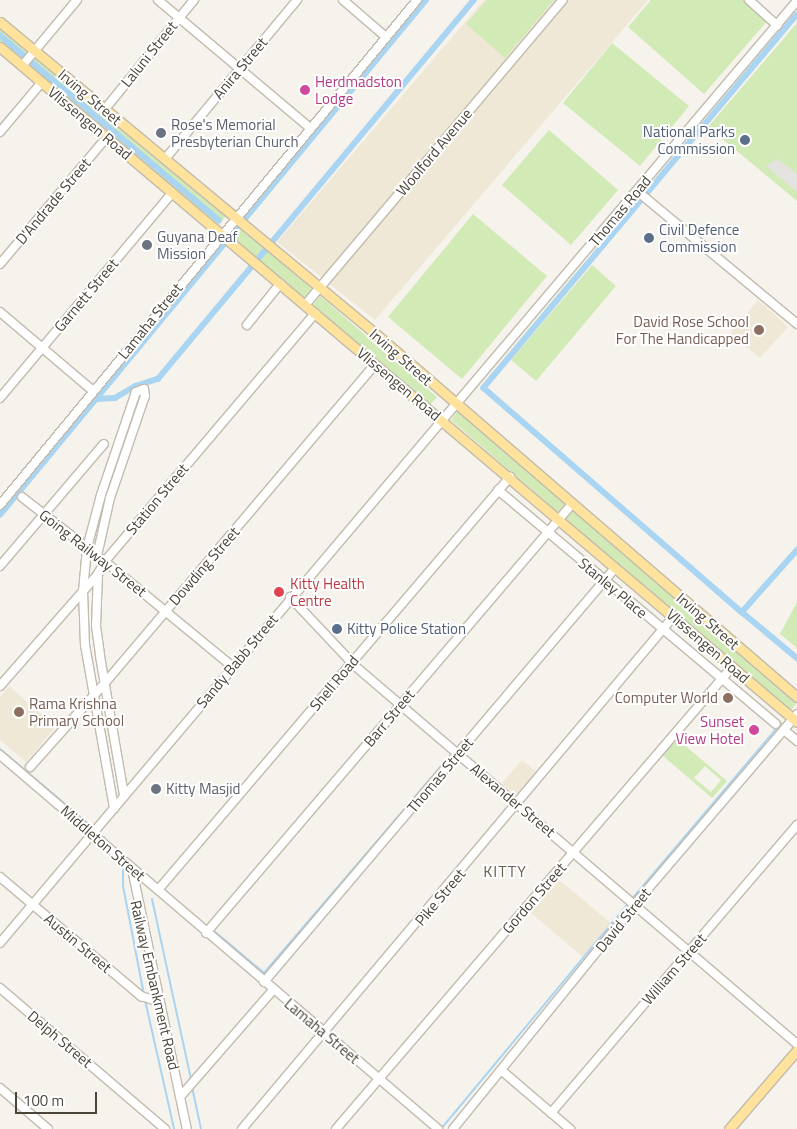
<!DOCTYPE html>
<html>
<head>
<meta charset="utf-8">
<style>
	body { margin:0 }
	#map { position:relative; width:797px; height:1129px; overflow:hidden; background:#f6f3ec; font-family:"Titillium Web",sans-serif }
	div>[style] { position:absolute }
	.education>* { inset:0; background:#efe8d6 }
	.green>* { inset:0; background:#d2eab5 }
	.parking>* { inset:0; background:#e5e3e0 }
	.stream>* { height:2px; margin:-1px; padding:0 1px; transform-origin:1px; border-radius:1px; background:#a9d4f2 }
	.canal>* { height:5.5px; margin:-2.75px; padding:0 2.75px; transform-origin:2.75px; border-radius:2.75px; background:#a9d4f2 }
	.roads { filter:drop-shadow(1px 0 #c2bbae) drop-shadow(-1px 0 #c2bbae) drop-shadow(0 1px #c2bbae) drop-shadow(0 -1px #c2bbae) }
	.minor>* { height:8px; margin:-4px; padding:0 4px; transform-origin:4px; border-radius:4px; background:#fff }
	.major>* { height:9px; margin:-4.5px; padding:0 4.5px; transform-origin:4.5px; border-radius:4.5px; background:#ffe39c }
	.dots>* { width:14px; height:14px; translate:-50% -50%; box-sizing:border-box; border:2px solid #fff; border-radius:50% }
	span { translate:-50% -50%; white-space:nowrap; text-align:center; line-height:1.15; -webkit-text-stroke:4px #fff; paint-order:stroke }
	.street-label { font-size:15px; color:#4b4439 }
	.hotel-label { font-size:15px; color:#b23c85 }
	.left { translate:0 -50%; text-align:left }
	.right { translate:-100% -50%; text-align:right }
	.worship-label { font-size:15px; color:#5b616d }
	.service-label { font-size:15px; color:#4e5e75 }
	.education-label { font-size:15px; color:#785e54 }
	.health-label { font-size:15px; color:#be3a42 }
	.neighbourhood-label { font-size:16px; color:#6e6250; letter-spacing:1px }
	.scale { position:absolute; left:15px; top:1092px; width:82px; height:22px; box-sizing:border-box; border:2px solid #4b4439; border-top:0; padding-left:6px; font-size:15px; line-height:18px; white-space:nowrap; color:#4b4439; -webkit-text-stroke:4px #fff; paint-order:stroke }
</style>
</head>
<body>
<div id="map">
	<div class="education">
		<i style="clip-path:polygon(484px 0,648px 0,375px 320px,277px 242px)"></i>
		<i style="clip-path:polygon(758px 300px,788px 327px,760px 358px,730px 333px)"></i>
		<i style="clip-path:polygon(9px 686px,56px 727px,26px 762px,0 740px,0 697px)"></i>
		<i style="clip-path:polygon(522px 760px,537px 772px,517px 796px,502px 783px)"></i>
		<i style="clip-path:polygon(559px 880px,611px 923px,583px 957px,531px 913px)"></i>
	</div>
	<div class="green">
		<i style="clip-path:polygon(487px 0,554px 0,505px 58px,466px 24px)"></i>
		<i style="clip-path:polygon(651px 0,746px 0,768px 20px,704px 94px,628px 27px)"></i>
		<i style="clip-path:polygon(797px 23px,797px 201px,708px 127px)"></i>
		<i style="clip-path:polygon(0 28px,28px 52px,21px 60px,0 42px)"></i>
		<i style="clip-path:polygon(612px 43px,689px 106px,640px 166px,563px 103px)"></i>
		<i style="clip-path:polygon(36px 58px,226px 216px,218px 226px,29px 66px)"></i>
		<i style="clip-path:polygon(549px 130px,618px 190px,571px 245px,502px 185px)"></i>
		<i style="clip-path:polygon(473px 214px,547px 276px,462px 379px,388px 317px)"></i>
		<i style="clip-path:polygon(237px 225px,312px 289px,304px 299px,228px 235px)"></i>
		<i style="clip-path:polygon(592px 265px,616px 286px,536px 381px,511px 360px)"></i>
		<i style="clip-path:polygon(320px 296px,437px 397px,430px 405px,313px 305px)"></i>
		<i style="clip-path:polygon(458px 411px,565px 504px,558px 512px,451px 420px)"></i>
		<i style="clip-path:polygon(573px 510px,797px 702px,797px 703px,790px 711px,566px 519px)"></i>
		<i style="clip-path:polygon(797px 602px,797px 648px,780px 634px)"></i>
		<i style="clip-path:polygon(evenodd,676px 738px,727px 781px,712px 798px,662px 755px,676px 738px,705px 766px,721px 780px,711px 792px,694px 778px,705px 766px)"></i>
	</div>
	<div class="parking">
		<i style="clip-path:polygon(777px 159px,797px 174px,797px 192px,766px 166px)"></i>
	</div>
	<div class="stream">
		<i style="left:0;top:125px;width:16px;rotate:-50deg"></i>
		<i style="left:0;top:749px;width:118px;rotate:40.2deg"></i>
		<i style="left:104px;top:837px;width:9px;rotate:54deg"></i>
		<i style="left:113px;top:847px;width:14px;rotate:45deg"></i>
		<i style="left:123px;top:864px;width:22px;rotate:90deg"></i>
		<i style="left:123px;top:886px;width:111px;rotate:79.1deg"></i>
		<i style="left:152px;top:899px;width:185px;rotate:77.8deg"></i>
		<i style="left:631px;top:900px;width:232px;rotate:-49.7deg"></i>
		<i style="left:214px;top:931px;width:65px;rotate:40deg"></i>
		<i style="left:264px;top:973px;width:287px;rotate:-49.4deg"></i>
		<i style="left:145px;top:1000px;width:132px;rotate:77.3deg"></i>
		<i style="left:192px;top:1087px;width:43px;rotate:77.9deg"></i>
		<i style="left:441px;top:1129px;width:293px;rotate:-50.3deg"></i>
	</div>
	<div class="canal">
		<i style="left:797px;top:15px;width:487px;rotate:130deg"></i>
		<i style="left:484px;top:388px;width:342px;rotate:41deg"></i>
		<i style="left:742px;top:612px;width:83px;rotate:-48.4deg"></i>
		<i style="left:0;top:35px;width:287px;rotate:40.2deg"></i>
		<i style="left:95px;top:399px;width:20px;rotate:-3deg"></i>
		<i style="left:115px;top:398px;width:24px;rotate:-30deg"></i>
		<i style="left:136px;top:386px;width:23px;rotate:-18deg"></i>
		<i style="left:158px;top:379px;width:493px;rotate:-50.2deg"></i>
		<i style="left:0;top:515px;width:668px;rotate:-50.4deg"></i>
		<i style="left:742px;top:612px;width:72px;rotate:39.9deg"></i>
	</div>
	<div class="roads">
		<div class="minor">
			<i style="left:158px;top:0;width:199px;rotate:40.1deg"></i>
			<i style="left:343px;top:0;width:57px;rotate:40.7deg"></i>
			<i style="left:749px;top:0;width:38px;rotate:42deg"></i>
			<i style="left:22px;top:66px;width:86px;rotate:-50.2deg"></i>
			<i style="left:105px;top:109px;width:141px;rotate:-50.8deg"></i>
			<i style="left:0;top:132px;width:65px;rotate:-50deg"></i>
			<i style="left:165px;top:159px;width:207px;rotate:-50.3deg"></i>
			<i style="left:637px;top:191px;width:208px;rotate:39.7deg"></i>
			<i style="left:0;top:264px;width:165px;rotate:-49.9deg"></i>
			<i style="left:305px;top:305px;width:399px;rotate:-49.8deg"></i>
			<i style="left:0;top:312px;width:122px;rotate:40.3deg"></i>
			<i style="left:247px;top:325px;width:53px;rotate:-51.2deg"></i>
			<i style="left:0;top:398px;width:268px;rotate:-50deg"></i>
			<i style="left:498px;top:490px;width:363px;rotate:40.1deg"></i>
			<i style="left:22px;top:497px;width:88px;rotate:38deg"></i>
			<i style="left:0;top:505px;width:655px;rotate:-50.45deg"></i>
			<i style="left:97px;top:556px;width:59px;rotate:-77.4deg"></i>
			<i style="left:110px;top:498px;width:108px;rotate:-71.1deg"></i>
			<i style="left:145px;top:396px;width:7px;rotate:-98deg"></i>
			<i style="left:144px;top:389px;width:9px;rotate:159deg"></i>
			<i style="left:136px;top:392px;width:109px;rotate:108.8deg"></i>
			<i style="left:101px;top:495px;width:55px;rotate:104.8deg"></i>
			<i style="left:87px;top:548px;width:43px;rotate:95.3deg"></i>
			<i style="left:83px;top:591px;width:54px;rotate:87.9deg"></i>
			<i style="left:85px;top:645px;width:166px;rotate:79.9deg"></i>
			<i style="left:102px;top:559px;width:168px;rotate:39.5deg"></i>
			<i style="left:0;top:566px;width:160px;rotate:-49.6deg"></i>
			<i style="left:98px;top:574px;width:52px;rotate:92.2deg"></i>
			<i style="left:96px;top:626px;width:30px;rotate:82deg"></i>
			<i style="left:100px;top:656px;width:141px;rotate:80.2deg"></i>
			<i style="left:290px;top:597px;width:95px;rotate:46.7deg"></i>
			<i style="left:355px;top:666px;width:582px;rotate:40.54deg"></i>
			<i style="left:0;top:686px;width:149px;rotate:-48.8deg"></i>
			<i style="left:98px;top:574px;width:15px;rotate:-62deg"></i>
			<i style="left:105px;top:561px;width:325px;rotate:-49.7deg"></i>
			<i style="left:784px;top:730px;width:17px;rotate:40deg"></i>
			<i style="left:0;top:755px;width:576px;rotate:40.49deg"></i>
			<i style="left:30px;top:767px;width:111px;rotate:-48.3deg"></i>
			<i style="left:104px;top:684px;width:419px;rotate:-49.7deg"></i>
			<i style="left:132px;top:869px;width:266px;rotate:78.1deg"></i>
			<i style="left:0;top:877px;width:185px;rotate:40.2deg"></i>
			<i style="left:141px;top:996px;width:20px;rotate:18deg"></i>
			<i style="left:158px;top:890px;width:543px;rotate:-49.56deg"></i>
			<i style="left:206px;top:933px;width:564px;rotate:-49.53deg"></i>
			<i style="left:0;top:943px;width:1234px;rotate:-49.77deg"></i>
			<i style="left:264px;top:982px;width:543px;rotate:-49.71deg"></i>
			<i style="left:0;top:988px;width:217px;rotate:40.5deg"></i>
			<i style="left:501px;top:1070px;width:91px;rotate:40.5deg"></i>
			<i style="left:0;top:1088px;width:63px;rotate:40.5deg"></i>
			<i style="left:180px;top:1097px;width:142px;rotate:-49deg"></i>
			<i style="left:551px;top:1113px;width:379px;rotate:-49.5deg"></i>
			<i style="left:242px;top:1129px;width:671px;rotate:-49.9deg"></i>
			<i style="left:336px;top:1129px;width:608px;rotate:-49.4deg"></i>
			<i style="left:453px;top:1129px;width:289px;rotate:-51deg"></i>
			<i style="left:635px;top:904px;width:250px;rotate:-49.5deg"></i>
		</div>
		<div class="major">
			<i style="left:0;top:22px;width:499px;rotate:39.7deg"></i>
			<i style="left:384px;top:341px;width:545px;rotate:40.76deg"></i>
			<i style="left:0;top:47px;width:1044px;rotate:40.26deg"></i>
			<i style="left:729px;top:1129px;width:104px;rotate:-49.3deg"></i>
		</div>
	</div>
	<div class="dots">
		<i style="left:305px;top:90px;background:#d1479c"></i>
		<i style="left:161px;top:133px;background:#6b7280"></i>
		<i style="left:745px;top:140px;background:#5c6f8a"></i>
		<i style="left:649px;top:238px;background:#5c6f8a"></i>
		<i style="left:147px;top:245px;background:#6b7280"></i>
		<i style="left:759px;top:330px;background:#8d6e63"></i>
		<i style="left:279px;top:592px;background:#e0444e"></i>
		<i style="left:337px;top:629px;background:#5c6f8a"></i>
		<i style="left:728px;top:698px;background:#8d6e63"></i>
		<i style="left:19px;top:712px;background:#8d6e63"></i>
		<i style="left:754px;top:730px;background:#d1479c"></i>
		<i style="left:156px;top:789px;background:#6b7280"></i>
	</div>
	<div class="street-label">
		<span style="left:149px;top:54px;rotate:-51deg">Laluni Street</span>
		<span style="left:240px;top:68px;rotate:-50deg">Anira Street</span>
		<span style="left:90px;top:97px;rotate:40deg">Irving Street</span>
		<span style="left:90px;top:123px;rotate:40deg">Vlissengen Road</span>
		<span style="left:434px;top:152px;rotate:-50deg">Woolford Avenue</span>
		<span style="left:53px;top:201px;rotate:-50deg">D'Andrade Street</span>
		<span style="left:620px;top:211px;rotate:-50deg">Thomas Road</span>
		<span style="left:86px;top:295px;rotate:-50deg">Garnett Street</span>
		<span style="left:150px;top:321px;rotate:-51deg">Lamaha Street</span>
		<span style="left:401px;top:357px;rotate:41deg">Irving Street</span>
		<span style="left:399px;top:384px;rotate:40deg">Vlissengen Road</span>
		<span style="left:157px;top:499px;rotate:-50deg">Station Street</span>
		<span style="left:93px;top:553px;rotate:38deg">Going Railway Street</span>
		<span style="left:204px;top:566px;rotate:-49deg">Dowding Street</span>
		<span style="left:613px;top:588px;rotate:40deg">Stanley Place</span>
		<span style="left:708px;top:621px;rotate:41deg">Irving Street</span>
		<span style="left:708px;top:646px;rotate:41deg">Vlissengen Road</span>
		<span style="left:237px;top:661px;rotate:-50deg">Sandy Babb Street</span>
		<span style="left:334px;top:683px;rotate:-50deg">Shell Road</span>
		<span style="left:389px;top:718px;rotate:-50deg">Barr Street</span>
		<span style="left:440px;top:775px;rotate:-50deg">Thomas Street</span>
		<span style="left:513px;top:800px;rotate:40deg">Alexander Street</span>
		<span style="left:103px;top:843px;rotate:41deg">Middleton Street</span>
		<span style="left:440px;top:897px;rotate:-50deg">Pike Street</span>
		<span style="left:534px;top:898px;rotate:-49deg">Gordon Street</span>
		<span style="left:623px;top:920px;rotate:-51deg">David Street</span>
		<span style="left:78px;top:943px;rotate:40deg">Austin Street</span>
		<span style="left:674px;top:969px;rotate:-49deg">William Street</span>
		<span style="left:155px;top:985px;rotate:77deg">Railway Embankment Road</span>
		<span style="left:322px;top:1031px;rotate:40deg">Lamaha Street</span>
		<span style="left:60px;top:1039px;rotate:40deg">Delph Street</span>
	</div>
	<div class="hotel-label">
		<span class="left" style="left:315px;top:90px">Herdmadston<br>Lodge</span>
		<span class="right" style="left:744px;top:730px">Sunset<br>View Hotel</span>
	</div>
	<div class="worship-label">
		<span class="left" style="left:171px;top:133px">Rose's Memorial<br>Presbyterian Church</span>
		<span class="left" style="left:157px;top:245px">Guyana Deaf<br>Mission</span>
		<span class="left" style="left:166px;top:789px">Kitty Masjid</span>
	</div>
	<div class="service-label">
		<span class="right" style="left:735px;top:140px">National Parks<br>Commission</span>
		<span class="left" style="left:659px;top:238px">Civil Defence<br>Commission</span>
		<span class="left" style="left:347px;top:629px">Kitty Police Station</span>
	</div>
	<div class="education-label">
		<span class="right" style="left:749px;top:330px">David Rose School<br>For The Handicapped</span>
		<span class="right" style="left:718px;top:698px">Computer World</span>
		<span class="left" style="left:29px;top:712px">Rama Krishna<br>Primary School</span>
	</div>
	<div class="health-label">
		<span class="left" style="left:290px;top:592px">Kitty Health<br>Centre</span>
	</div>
	<div class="neighbourhood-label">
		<span style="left:505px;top:871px">KITTY</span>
	</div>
	<div class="scale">100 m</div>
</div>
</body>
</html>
